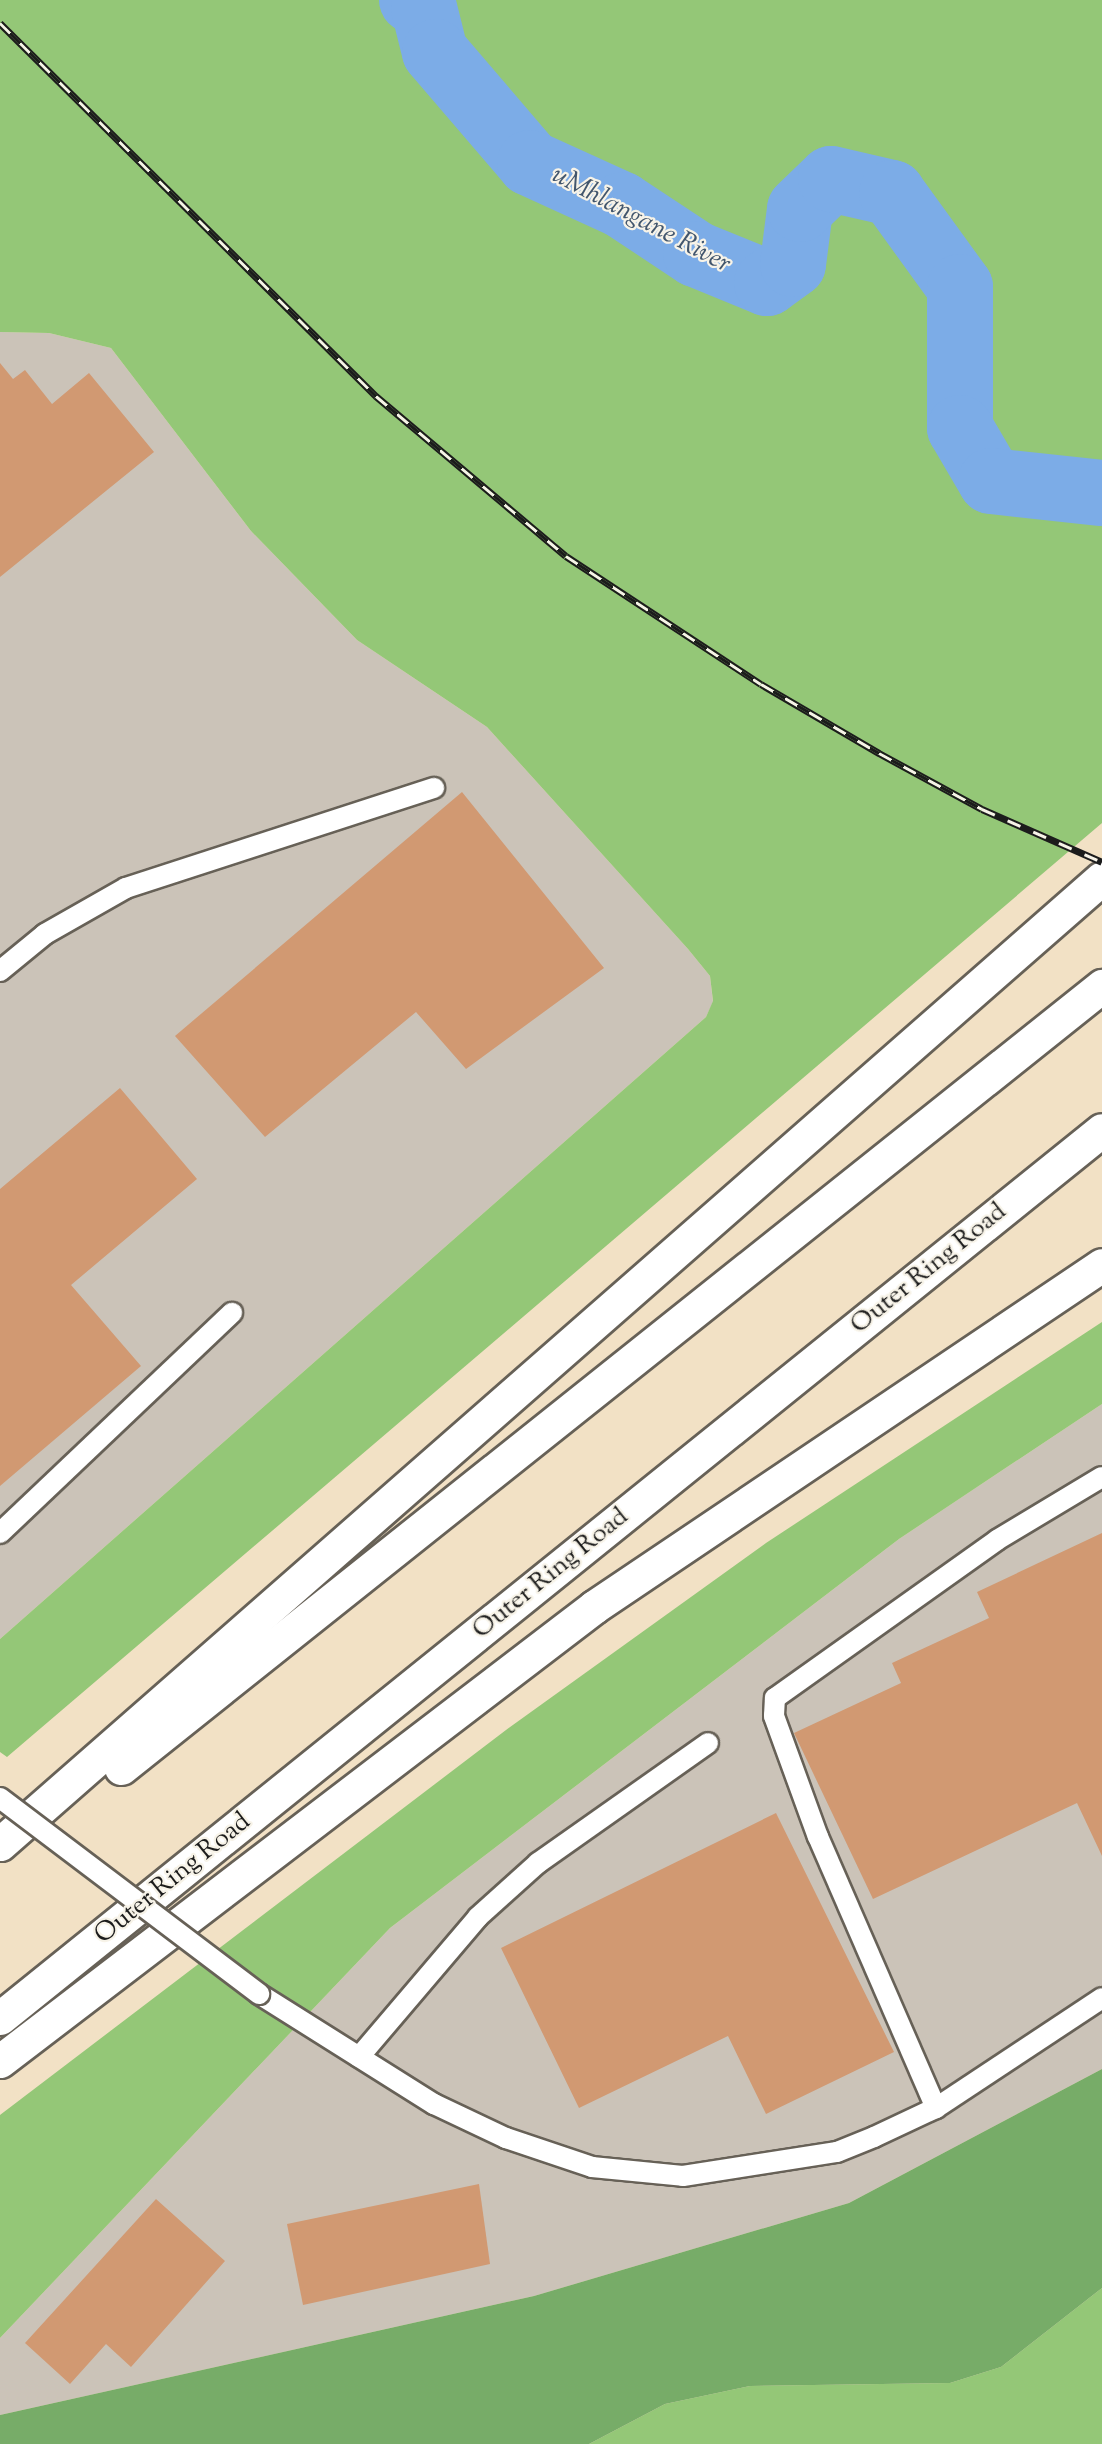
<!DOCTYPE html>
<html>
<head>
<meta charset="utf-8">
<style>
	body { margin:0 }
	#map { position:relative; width:1102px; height:2444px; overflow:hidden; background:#f2e1c5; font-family:"Sorts Mill Goudy",serif }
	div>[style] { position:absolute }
	.industrial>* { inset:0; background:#cbc3b8 }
	.green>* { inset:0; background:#94c777 }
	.forest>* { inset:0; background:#77ac68 }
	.river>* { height:66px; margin:-33px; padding:0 33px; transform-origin:33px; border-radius:33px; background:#7cace7 }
	.building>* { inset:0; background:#d19972 }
	.roads { filter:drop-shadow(2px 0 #676157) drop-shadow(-2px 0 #676157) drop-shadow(0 2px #676157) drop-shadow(0 -2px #676157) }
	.lane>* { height:20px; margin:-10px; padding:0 10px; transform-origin:10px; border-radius:10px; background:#fff }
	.highway>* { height:33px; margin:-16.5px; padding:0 16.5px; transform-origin:16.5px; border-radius:16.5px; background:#fff }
	.rail>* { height:7px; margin-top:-3.5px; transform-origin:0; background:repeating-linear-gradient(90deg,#f7f3e8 0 14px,#1c1c1c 0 28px); box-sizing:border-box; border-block:2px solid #1c1c1c }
	.bridges { filter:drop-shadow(2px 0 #676157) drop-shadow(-2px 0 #676157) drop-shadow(0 2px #676157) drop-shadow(0 -2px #676157) }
	.lane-bridge>* { height:20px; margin:-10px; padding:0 10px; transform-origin:10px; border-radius:10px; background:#fff }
	span { translate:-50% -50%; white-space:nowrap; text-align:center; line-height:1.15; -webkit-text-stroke:4.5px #f7f3e8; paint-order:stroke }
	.street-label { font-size:26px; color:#1c1c1c }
	.water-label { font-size:27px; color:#42566d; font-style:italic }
</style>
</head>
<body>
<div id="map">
	<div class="industrial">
		<i style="clip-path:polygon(0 332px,49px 333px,111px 348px,251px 531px,357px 640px,487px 727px,688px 949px,710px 976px,713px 1002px,706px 1017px,0 1639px)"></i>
		<i style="clip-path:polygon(1102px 1404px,1102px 2069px,849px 2203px,534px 2296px,0 2415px,0 2338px,390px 1928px,899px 1539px)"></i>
	</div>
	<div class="green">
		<i style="clip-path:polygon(0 0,1102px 0,1102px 823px,7px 1757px,0 1752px,0 1639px,706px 1017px,713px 1001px,710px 976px,688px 949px,487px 727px,357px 640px,251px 531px,111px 348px,49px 333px,0 332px)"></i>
		<i style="clip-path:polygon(1102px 1322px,1102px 1404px,899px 1539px,390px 1928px,0 2338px,0 2115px,506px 1730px,766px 1543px)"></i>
		<i style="clip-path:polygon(1102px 2288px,1102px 2444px,589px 2444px,665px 2404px,750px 2386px,950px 2383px,1001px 2367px)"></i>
	</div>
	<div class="forest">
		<i style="clip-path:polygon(1102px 2069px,1102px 2288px,1001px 2367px,950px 2383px,750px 2386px,665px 2404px,589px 2444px,0 2444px,0 2415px,534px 2296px,849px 2203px)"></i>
	</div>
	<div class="river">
		<i style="left:412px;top:0;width:14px;rotate:34deg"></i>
		<i style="left:424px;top:8px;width:45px;rotate:76deg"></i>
		<i style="left:435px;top:52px;width:146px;rotate:49.4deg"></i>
		<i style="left:530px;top:163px;width:101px;rotate:24.5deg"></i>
		<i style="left:622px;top:205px;width:89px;rotate:33.5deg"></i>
		<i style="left:696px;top:254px;width:77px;rotate:22.2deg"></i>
		<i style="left:767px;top:283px;width:32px;rotate:-36deg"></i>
		<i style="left:793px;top:264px;width:55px;rotate:-82.7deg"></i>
		<i style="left:800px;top:209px;width:43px;rotate:-44.1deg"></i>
		<i style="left:831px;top:179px;width:63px;rotate:12.9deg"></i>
		<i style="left:892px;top:193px;width:116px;rotate:54.1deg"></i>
		<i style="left:960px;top:287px;width:141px;rotate:90deg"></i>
		<i style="left:960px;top:428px;width:61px;rotate:59.7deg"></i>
		<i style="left:991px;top:481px;width:112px;rotate:6.2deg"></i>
	</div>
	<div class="building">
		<i style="clip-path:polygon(0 363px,13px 379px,25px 370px,52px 404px,89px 373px,154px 452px,0 577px)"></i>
		<i style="clip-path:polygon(462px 792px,604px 968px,466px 1069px,416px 1012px,265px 1137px,175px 1036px)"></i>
		<i style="clip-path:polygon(120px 1088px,197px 1179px,71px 1285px,141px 1366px,0 1486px,0 1189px)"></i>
		<i style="clip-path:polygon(1102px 1533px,1102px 1856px,1077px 1803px,873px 1899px,794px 1733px,901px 1683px,892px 1663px,989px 1618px,977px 1592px)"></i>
		<i style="clip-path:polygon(776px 1813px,894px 2052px,766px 2114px,728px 2036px,579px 2108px,501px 1948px)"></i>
		<i style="clip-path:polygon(479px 2184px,490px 2264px,303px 2305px,287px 2224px)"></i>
		<i style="clip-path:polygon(156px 2199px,225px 2261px,131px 2367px,106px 2344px,70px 2384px,25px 2343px)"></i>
	</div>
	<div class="roads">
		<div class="lane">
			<i style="left:0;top:971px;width:58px;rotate:-39.4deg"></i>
			<i style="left:45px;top:934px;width:93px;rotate:-29.6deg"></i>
			<i style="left:126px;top:888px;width:324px;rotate:-18deg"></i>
			<i style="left:0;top:1533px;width:320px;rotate:-43.5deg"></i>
			<i style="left:259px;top:1994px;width:207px;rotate:32.2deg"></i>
			<i style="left:434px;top:2104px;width:80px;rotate:25.3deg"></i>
			<i style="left:506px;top:2138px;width:91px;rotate:18.6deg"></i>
			<i style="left:592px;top:2167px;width:91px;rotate:5.6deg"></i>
			<i style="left:683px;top:2176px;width:156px;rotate:-8.9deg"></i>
			<i style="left:837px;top:2152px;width:40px;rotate:-22deg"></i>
			<i style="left:874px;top:2137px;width:68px;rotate:-25.1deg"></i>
			<i style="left:936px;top:2108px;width:199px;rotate:-33.5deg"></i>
			<i style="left:359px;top:2057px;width:184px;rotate:-49.6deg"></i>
			<i style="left:478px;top:1917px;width:81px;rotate:-42deg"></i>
			<i style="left:538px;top:1863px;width:208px;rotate:-35.2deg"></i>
			<i style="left:936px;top:2108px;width:296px;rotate:-113.5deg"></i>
			<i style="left:818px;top:1837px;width:129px;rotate:-110deg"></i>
			<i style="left:774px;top:1716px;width:18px;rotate:-87deg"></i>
			<i style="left:775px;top:1698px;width:272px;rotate:-35.4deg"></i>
			<i style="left:997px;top:1540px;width:122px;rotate:-31deg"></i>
		</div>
		<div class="highway">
			<i style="left:121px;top:1768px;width:1255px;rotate:-38.56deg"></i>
			<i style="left:0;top:1844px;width:1465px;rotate:-41.24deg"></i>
			<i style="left:0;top:2018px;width:1415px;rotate:-38.86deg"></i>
			<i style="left:0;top:2061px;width:748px;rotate:-37.39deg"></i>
			<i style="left:594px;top:1607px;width:612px;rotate:-33.95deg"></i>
		</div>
	</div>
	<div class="rail">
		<i style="left:0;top:23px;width:530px;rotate:44.77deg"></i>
		<i style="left:376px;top:396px;width:248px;rotate:40.1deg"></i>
		<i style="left:566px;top:556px;width:233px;rotate:33.3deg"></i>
		<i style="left:761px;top:684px;width:137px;rotate:30.3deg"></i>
		<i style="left:879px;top:753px;width:117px;rotate:28.5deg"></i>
		<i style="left:982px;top:809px;width:131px;rotate:23.8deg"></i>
	</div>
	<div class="bridges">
		<div class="lane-bridge">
			<i style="left:0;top:1798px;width:325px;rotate:37.1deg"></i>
		</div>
	</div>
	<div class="street-label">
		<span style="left:929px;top:1269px;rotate:-39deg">Outer Ring Road</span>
		<span style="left:551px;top:1574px;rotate:-39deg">Outer Ring Road</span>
		<span style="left:173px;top:1879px;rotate:-39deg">Outer Ring Road</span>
	</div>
	<div class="water-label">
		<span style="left:641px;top:220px;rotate:28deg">uMhlangane River</span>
	</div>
</div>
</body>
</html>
